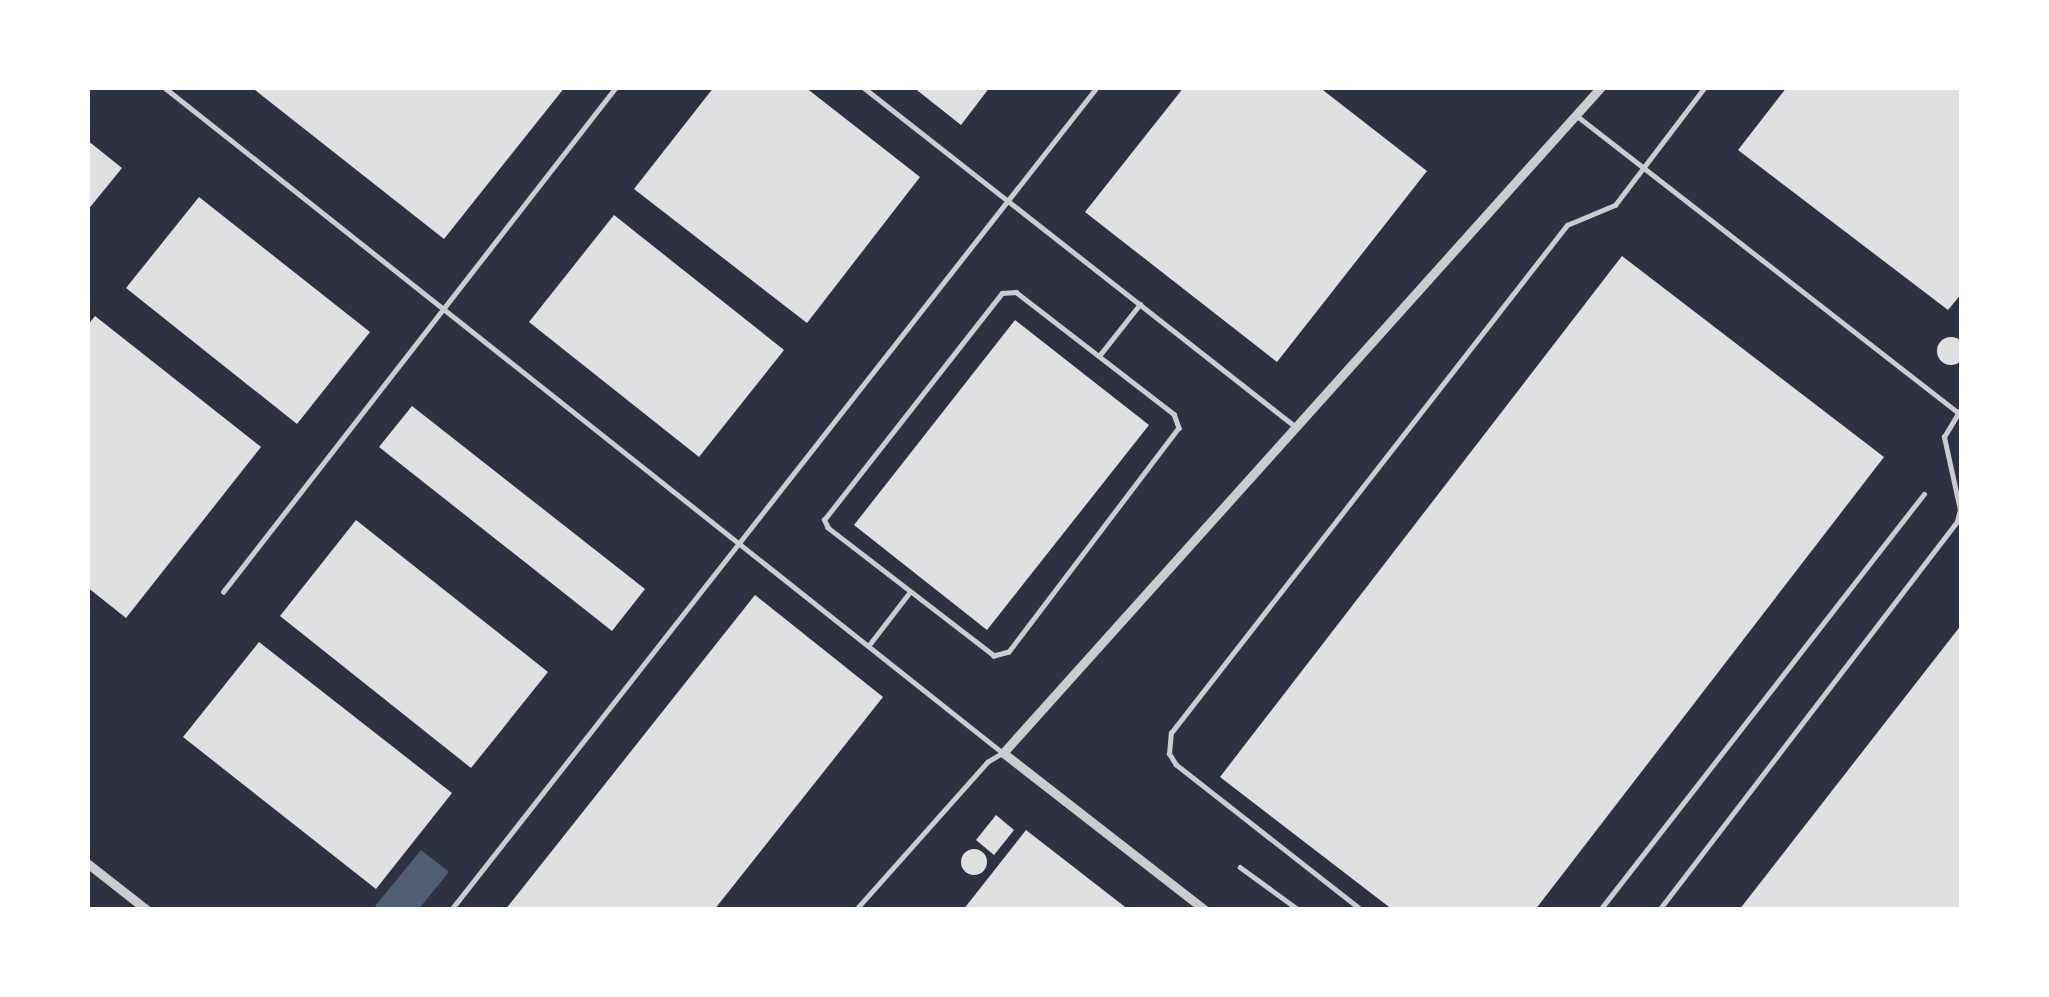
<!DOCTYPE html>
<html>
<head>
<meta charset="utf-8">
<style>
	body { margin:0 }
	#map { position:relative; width:2049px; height:997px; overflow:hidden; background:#2d3142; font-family:"Space Grotesk",sans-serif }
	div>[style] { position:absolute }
	.water>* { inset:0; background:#4f5d75 }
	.building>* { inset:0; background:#e0e0e3 }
	.round { border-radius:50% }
	.service>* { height:4.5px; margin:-2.25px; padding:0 2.25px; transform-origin:2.25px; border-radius:2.25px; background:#caccd0 }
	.minor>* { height:9px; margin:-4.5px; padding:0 4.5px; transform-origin:4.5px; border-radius:4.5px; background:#caccd0 }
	span { translate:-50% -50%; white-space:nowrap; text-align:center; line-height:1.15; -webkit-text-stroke:12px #fff; paint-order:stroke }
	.frame { position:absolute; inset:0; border:90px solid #fff; pointer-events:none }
</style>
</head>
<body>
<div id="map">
	<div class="water">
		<i style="clip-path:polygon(421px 850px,449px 872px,418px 910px,380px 910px,375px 906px)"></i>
	</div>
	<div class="building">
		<i style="clip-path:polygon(251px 87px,565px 87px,444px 239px)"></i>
		<i style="clip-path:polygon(714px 87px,805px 87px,920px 177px,807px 323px,634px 189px)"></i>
		<i style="clip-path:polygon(913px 87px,990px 87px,961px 125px)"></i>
		<i style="clip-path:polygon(1184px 87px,1319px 87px,1427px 171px,1277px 362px,1085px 212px)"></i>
		<i style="clip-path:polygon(1787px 87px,1962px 87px,1962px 293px,1948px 310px,1738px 150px)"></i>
		<i style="clip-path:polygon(87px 140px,122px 168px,87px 211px)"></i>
		<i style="clip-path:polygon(199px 197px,370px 332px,297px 424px,126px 288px)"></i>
		<i style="clip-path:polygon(614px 215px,784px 350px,699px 457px,529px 322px)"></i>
		<i style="clip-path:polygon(1622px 256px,1884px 457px,1535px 910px,1393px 910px,1220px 777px)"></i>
		<i style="clip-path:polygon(95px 316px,261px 447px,126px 618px,87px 587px,87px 326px)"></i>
		<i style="clip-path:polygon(1015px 320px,1149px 425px,987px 630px,854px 525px)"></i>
		<i class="round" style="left:1937px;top:337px;width:28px;height:28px"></i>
		<i style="clip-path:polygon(412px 406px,645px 589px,612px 631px,379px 447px)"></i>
		<i style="clip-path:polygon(356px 520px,548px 672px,471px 768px,280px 616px)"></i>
		<i style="clip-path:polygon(755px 595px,883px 697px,714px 910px,505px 910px)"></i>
		<i style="clip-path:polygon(1962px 624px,1962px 910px,1739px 910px)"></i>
		<i style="clip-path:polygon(259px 642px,452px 793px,376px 889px,183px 737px)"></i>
		<i style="clip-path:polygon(996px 815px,1014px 830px,994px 855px,976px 840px)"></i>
		<i style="clip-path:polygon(1026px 830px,1129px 910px,963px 910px)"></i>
		<i class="round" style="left:961px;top:849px;width:26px;height:26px"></i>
	</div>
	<div class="service">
		<i style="left:164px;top:87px;width:1071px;rotate:38.44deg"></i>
		<i style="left:1003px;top:753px;width:17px;rotate:149deg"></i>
		<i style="left:988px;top:762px;width:198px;rotate:131.7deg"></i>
		<i style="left:863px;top:87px;width:551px;rotate:38.14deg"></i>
		<i style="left:1576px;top:115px;width:489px;rotate:37.9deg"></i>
		<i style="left:1016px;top:292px;width:200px;rotate:37.7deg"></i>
		<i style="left:1174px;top:414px;width:15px;rotate:70deg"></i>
		<i style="left:1179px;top:428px;width:281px;rotate:127.2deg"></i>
		<i style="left:1009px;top:652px;width:16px;rotate:165deg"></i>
		<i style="left:994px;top:656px;width:210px;rotate:-142.4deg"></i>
		<i style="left:828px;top:528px;width:9px;rotate:-117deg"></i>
		<i style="left:824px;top:520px;width:288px;rotate:-51.9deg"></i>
		<i style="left:1002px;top:293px;width:14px;rotate:-4deg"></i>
		<i style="left:1099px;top:356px;width:66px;rotate:-51.7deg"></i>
		<i style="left:223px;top:592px;width:640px;rotate:-52.11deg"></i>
		<i style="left:869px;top:645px;width:66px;rotate:-52.4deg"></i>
		<i style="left:1240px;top:867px;width:73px;rotate:36.1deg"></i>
		<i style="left:451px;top:910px;width:1046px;rotate:-51.87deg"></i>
		<i style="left:1361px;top:910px;width:235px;rotate:-141.9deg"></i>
		<i style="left:1176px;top:765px;width:13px;rotate:-122deg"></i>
		<i style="left:1169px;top:754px;width:21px;rotate:-85deg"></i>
		<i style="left:1171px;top:733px;width:644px;rotate:-52.06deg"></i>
		<i style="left:1567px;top:225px;width:52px;rotate:-22.6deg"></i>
		<i style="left:1615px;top:205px;width:148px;rotate:-52.7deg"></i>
		<i style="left:1600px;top:910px;width:527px;rotate:-52.09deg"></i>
		<i style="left:1659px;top:910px;width:490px;rotate:-52.5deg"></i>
		<i style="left:1957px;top:521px;width:11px;rotate:-75deg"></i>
		<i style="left:1960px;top:510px;width:75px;rotate:-102.4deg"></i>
		<i style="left:1944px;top:437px;width:35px;rotate:-59deg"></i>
	</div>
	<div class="minor">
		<i style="left:87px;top:863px;width:76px;rotate:38.1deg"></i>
		<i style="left:1205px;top:910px;width:256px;rotate:-142.1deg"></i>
		<i style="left:1003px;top:753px;width:895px;rotate:-48.08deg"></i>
	</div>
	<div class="frame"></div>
</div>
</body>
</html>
